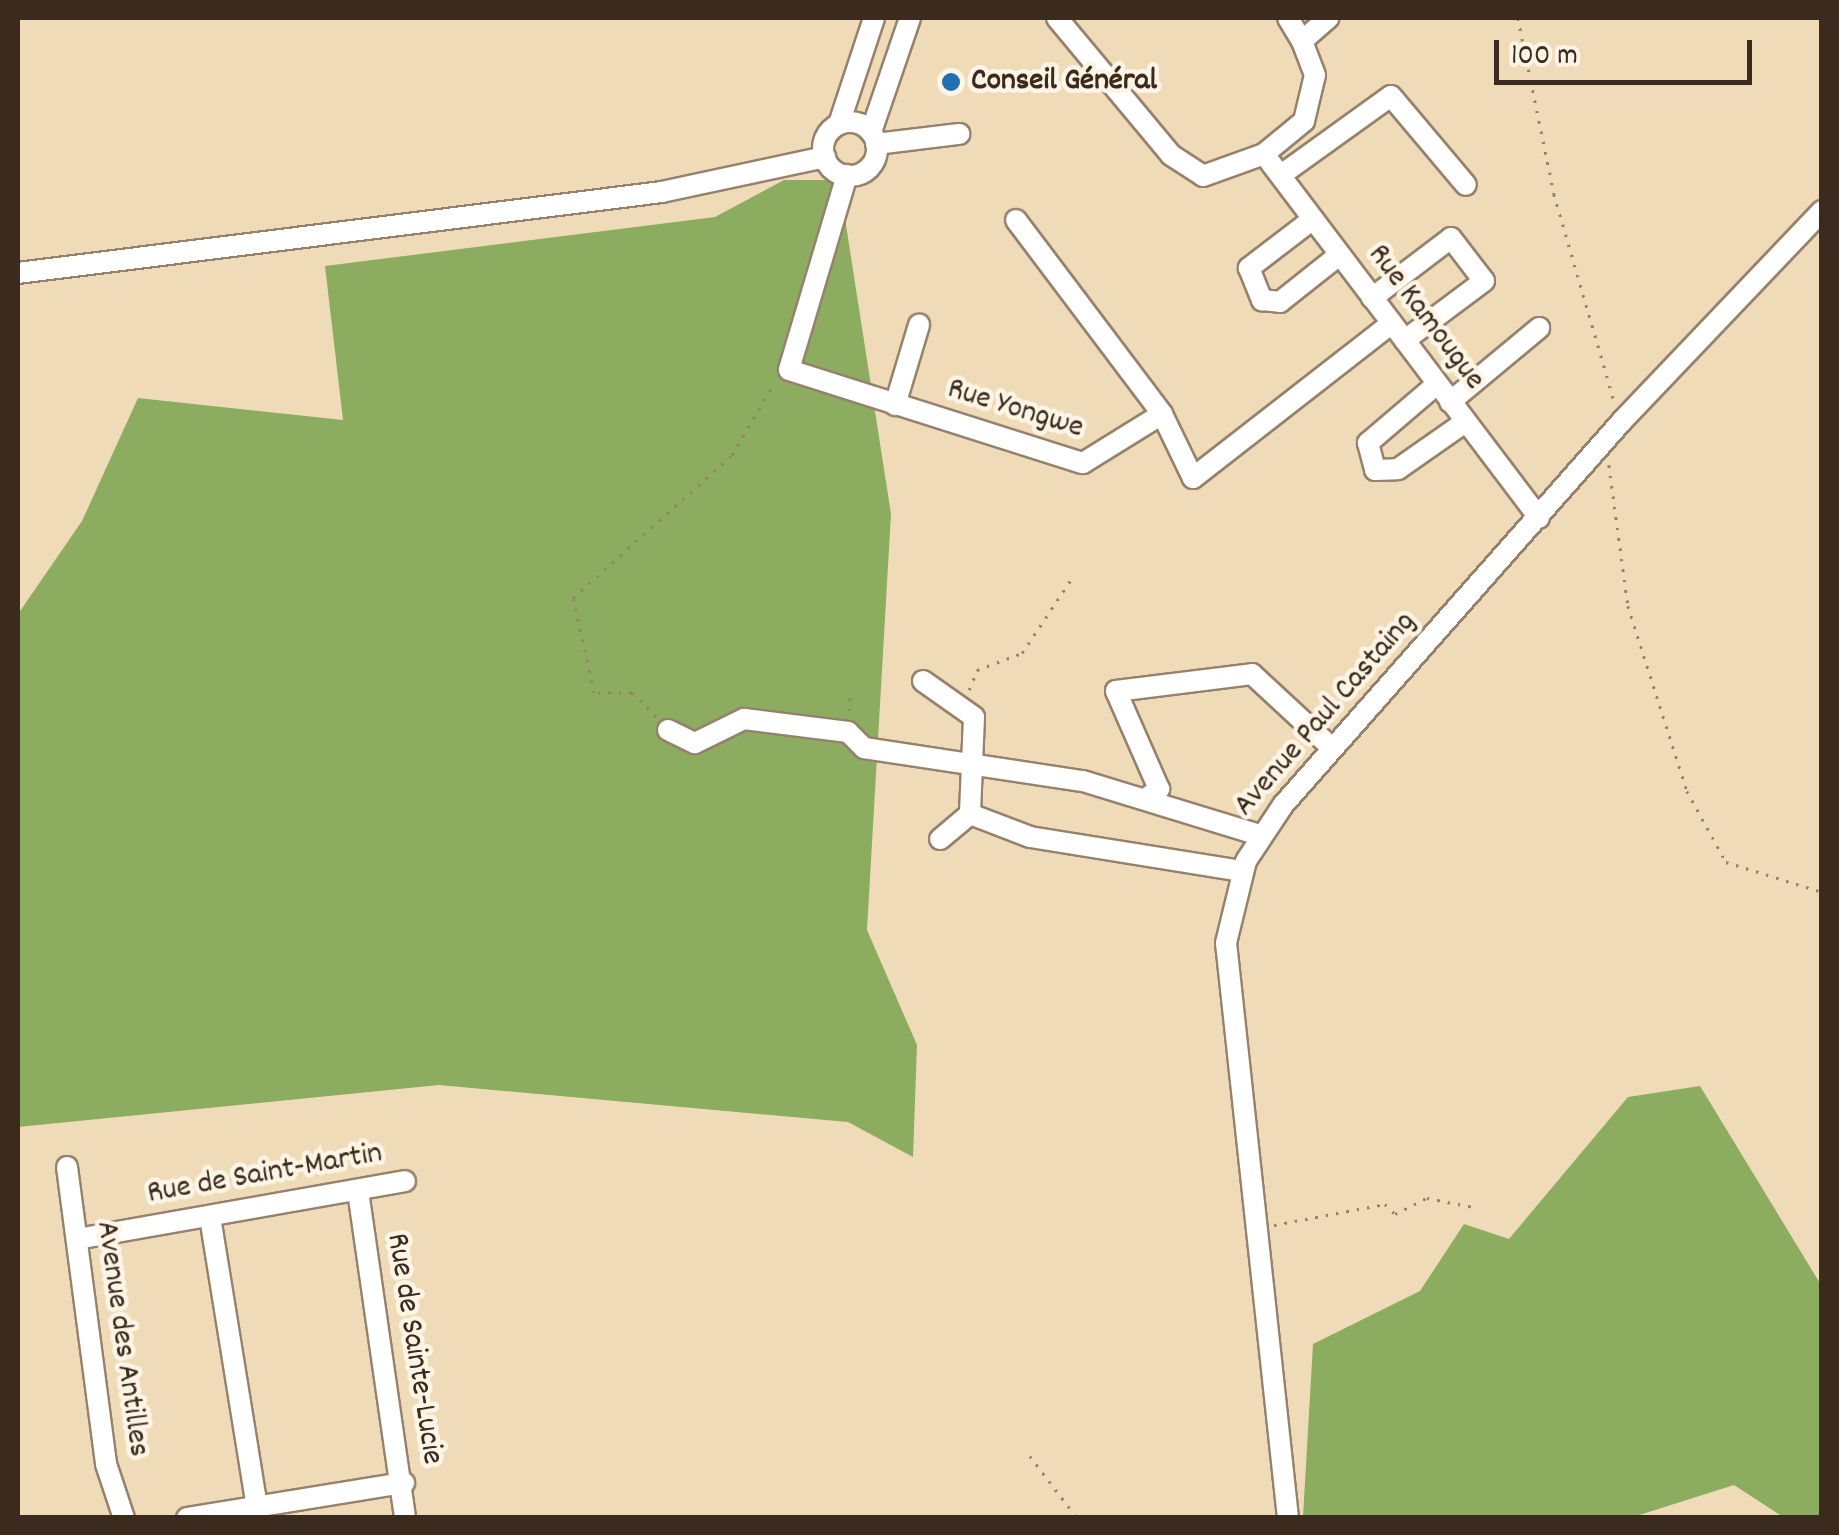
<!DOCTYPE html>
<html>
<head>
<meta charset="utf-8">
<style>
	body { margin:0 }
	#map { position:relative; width:1839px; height:1535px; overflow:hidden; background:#f0dbb9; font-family:Dekko,sans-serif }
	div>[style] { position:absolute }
	.forest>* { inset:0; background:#8cac60 }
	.path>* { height:2.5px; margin-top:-1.25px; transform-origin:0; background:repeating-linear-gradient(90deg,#96826c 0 2.5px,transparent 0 10.5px) }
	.roads { filter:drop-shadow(2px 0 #96826c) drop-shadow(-2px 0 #96826c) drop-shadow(0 2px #96826c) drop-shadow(0 -2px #96826c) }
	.minor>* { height:20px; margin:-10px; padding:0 10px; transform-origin:10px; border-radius:10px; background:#fff }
	.minor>.ring { margin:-10px; padding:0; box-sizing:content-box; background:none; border:20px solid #fff; border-radius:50% }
	.dots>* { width:28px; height:28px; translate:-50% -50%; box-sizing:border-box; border:5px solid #fcf5e5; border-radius:50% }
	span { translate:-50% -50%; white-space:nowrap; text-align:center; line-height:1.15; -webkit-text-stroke:9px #fcf5e5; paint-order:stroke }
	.poi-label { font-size:32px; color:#3b2a1e; font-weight:700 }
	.left { translate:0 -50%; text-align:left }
	.street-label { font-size:32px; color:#3b2a1e }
	.frame { position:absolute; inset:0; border:20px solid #3b2a1e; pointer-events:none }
	.scale { position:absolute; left:1494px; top:40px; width:258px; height:45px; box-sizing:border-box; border:5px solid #3b2a1e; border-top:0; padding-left:12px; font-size:30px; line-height:35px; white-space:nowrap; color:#3b2a1e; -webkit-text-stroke:8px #fcf5e5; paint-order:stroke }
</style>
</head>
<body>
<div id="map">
	<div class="forest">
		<i style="clip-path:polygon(784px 180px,839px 180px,891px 514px,867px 930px,917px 1045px,913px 1157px,848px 1122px,439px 1085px,18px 1127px,18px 614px,82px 521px,138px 398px,343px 420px,325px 266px,715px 217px)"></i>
		<i style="clip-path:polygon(1700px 1086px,1821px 1285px,1821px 1517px,1783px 1517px,1734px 1485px,1633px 1517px,1303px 1517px,1313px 1344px,1420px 1291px,1464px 1224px,1509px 1239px,1628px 1097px)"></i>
	</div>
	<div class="path">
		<i style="left:1518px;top:18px;width:180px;rotate:78.4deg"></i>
		<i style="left:1554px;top:194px;width:216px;rotate:73.8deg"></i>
		<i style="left:1609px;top:465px;width:142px;rotate:82.3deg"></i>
		<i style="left:1628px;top:606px;width:194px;rotate:72.3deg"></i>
		<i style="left:1687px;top:791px;width:81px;rotate:61.2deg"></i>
		<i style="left:1726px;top:862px;width:101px;rotate:17.4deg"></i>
		<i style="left:969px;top:690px;width:22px;rotate:-68deg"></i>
		<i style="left:977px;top:670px;width:48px;rotate:-20.7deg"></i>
		<i style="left:1022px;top:653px;width:94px;rotate:-56.3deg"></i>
		<i style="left:850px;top:698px;width:13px;rotate:90deg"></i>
		<i style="left:656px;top:717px;width:34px;rotate:-135deg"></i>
		<i style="left:632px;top:693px;width:38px;rotate:180deg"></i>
		<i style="left:594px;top:693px;width:97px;rotate:-102.5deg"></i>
		<i style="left:573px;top:598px;width:214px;rotate:-42deg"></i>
		<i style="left:732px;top:455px;width:83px;rotate:-59.7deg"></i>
		<i style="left:1274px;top:1225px;width:113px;rotate:-10.7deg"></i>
		<i style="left:1385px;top:1204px;width:14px;rotate:45deg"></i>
		<i style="left:1395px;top:1214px;width:36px;rotate:-27deg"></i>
		<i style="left:1427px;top:1198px;width:47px;rotate:11.1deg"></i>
		<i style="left:1030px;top:1456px;width:78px;rotate:52.8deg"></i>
	</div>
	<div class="roads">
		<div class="minor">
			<i style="left:1057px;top:18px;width:178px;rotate:50.2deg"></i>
			<i style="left:1171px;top:155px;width:38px;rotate:33deg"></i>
			<i style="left:1203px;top:176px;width:65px;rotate:-19.8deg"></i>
			<i style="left:1264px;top:154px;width:52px;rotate:-39.5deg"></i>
			<i style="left:1304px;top:121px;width:47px;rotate:-76.6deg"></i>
			<i style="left:1315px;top:75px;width:36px;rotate:-111deg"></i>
			<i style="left:1302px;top:41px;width:35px;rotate:-41deg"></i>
			<i style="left:1288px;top:18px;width:27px;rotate:59deg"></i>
			<i class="ring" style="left:823px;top:122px;width:34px;height:34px"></i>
			<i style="left:839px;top:124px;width:112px;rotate:-71.7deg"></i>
			<i style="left:871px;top:132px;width:120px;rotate:-71.1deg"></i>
			<i style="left:876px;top:144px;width:84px;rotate:-6.9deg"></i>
			<i style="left:1264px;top:154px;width:456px;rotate:52.9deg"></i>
			<i style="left:847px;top:175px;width:203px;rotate:106.6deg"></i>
			<i style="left:789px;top:370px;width:308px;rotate:17.6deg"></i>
			<i style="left:1083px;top:463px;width:93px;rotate:-31.8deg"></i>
			<i style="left:1281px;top:175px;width:135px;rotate:-35.7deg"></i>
			<i style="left:1391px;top:96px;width:116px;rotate:49.9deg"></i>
			<i style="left:1313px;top:219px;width:81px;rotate:142.6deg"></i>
			<i style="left:1249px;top:268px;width:35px;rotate:68deg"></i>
			<i style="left:1262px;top:300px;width:18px;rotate:6deg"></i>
			<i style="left:1280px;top:302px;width:75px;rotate:-38.5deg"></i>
			<i style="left:1016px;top:220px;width:243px;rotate:53deg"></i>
			<i style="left:1162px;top:414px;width:71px;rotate:64.2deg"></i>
			<i style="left:1193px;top:478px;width:252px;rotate:-37.9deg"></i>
			<i style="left:18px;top:273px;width:649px;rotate:-7.17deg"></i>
			<i style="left:662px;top:192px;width:167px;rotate:-12.1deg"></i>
			<i style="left:1372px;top:298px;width:99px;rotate:-37.2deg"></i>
			<i style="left:1451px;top:238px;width:54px;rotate:52.5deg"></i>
			<i style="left:1484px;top:281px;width:99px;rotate:143.2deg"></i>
			<i style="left:1437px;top:384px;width:91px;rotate:139.5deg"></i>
			<i style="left:1368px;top:443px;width:28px;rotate:75deg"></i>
			<i style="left:1375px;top:470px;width:23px;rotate:-2deg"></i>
			<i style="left:1398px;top:469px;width:82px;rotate:-35deg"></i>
			<i style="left:1450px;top:402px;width:116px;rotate:-39.7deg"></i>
			<i style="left:895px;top:405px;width:84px;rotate:-73.3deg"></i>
			<i style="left:923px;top:681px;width:62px;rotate:35.2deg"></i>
			<i style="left:974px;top:717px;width:97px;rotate:92.4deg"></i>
			<i style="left:970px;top:814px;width:39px;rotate:140deg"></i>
			<i style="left:668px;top:730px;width:30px;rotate:26deg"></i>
			<i style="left:695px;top:743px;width:55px;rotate:-26.1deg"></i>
			<i style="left:744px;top:719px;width:105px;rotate:7.1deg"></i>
			<i style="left:848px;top:732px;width:23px;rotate:45deg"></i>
			<i style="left:864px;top:748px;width:221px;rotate:8.6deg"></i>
			<i style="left:1083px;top:781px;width:185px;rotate:17deg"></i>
			<i style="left:1148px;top:797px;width:14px;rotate:-36deg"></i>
			<i style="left:1159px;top:789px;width:107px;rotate:-113.7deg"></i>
			<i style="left:1116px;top:691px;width:137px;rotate:-7.1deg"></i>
			<i style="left:1252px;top:674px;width:110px;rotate:42.8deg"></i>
			<i style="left:970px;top:814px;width:64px;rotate:21deg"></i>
			<i style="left:1030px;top:837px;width:215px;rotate:9.1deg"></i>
			<i style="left:67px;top:1167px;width:300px;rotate:82.5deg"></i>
			<i style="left:106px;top:1464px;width:57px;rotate:71.6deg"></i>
			<i style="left:358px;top:1191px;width:330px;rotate:81.8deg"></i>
			<i style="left:210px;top:1217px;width:293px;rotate:80.8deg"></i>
			<i style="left:77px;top:1239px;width:333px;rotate:-10deg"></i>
			<i style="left:187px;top:1518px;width:220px;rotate:-9.2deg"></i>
			<i style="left:1288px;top:1518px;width:578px;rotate:-96.15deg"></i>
			<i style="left:1226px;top:943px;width:84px;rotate:-76.3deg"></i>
			<i style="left:1246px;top:861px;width:67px;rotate:-56.5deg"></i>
			<i style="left:1283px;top:805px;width:512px;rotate:-48.56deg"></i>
			<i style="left:1622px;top:421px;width:290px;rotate:-46.4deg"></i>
		</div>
	</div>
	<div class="dots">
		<i style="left:951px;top:82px;background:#1f6fb2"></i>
	</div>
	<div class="poi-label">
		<span class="left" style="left:971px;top:82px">Conseil Général</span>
	</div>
	<div class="street-label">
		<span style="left:1425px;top:318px;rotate:53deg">Rue Kamougue</span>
		<span style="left:1015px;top:410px;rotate:17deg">Rue Yongwe</span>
		<span style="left:1326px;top:715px;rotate:-49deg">Avenue Paul Castaing</span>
		<span style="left:265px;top:1175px;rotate:-10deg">Rue de Saint-Martin</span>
		<span style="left:121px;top:1339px;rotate:82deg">Avenue des Antilles</span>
		<span style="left:413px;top:1349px;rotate:81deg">Rue de Sainte-Lucie</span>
	</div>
	<div class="frame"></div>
	<div class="scale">100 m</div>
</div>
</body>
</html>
